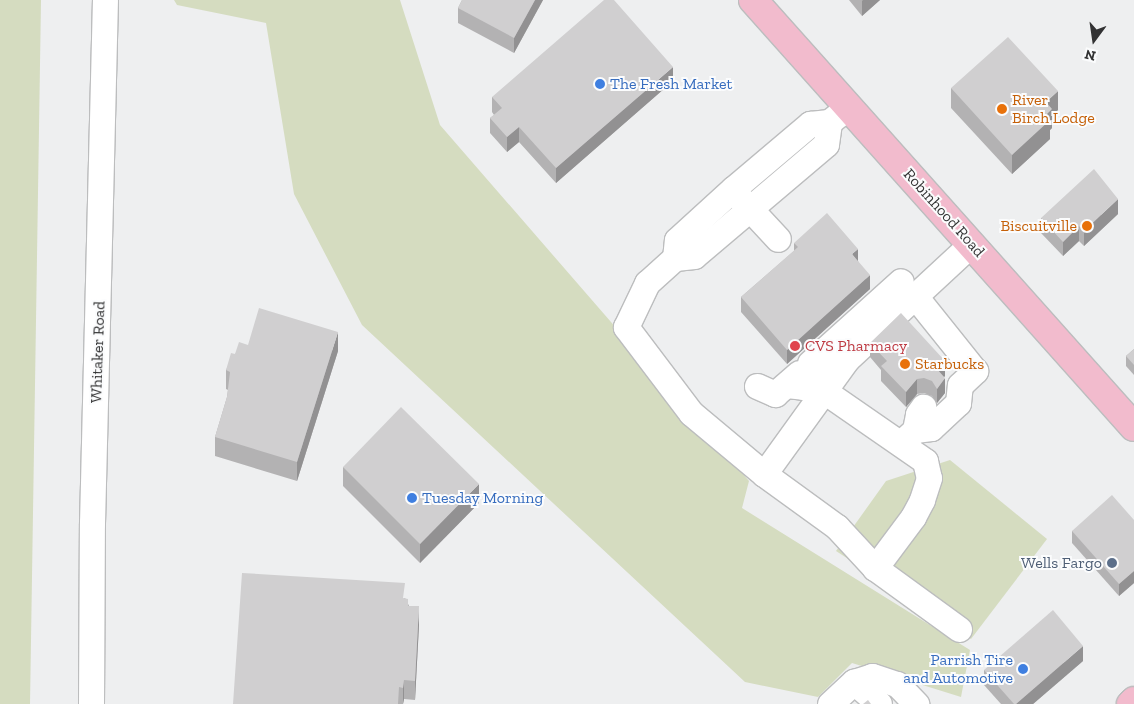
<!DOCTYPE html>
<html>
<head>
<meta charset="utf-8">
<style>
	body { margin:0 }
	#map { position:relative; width:1134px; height:704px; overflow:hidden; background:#eeeff0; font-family:"Zilla Slab",serif }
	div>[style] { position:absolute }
	.green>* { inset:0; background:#d5dcc0 }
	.roads { filter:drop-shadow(1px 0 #bcbdbe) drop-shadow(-1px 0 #bcbdbe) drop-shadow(0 1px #bcbdbe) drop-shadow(0 -1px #bcbdbe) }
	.minor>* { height:25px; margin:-12.5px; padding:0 12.5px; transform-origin:12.5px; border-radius:12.5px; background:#fff }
	.major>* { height:28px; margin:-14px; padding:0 14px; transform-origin:14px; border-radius:14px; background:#f2bbcd }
	.wall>* { inset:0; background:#b3b2b3 }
	.shaded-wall>* { inset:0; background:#929192 }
	.building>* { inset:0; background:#d0cfd0 }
	.dots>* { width:14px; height:14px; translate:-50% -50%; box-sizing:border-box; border:2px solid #fbfcfd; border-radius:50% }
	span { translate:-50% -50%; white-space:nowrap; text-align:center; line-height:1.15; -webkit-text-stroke:4px #fbfcfd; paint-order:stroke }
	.shop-label { font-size:16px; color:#366cbe }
	.left { translate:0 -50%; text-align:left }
	.right { translate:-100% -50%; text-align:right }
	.food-label { font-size:16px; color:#c56008 }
	.street-label { font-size:16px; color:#323233 }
	.health-label { font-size:16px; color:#be3a42 }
	.service-label { font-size:16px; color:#4e5e75 }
	.north { position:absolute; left:1069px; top:15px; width:50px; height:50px; -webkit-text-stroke:4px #fbfcfd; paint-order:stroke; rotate:194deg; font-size:14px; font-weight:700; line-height:20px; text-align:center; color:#323233 }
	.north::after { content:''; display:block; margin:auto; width:18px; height:22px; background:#323233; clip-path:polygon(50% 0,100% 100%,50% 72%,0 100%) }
</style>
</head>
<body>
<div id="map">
	<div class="green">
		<i style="clip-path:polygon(0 0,41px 0,30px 704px,0 704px)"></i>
		<i style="clip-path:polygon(174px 0,400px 0,440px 125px,749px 481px,742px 508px,970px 650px,961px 697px,852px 663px,818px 697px,745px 682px,362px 325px,294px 194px,266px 23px,177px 5px)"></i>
		<i style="clip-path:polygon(950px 460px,1047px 539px,971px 639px,836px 551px,886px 481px)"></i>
	</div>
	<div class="roads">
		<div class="minor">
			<i style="left:739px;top:197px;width:57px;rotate:47.1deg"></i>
			<i style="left:675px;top:258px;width:18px;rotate:-84deg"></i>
			<i style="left:677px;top:240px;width:76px;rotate:-42.3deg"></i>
			<i style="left:733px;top:189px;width:101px;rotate:-40.2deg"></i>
			<i style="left:810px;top:124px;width:19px;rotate:-6deg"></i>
			<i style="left:829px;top:122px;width:16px;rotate:-38deg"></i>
			<i style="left:810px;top:363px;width:122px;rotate:-42deg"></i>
			<i style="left:787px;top:385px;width:16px;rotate:7deg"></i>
			<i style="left:803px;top:387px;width:28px;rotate:-39deg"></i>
			<i style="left:825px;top:369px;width:14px;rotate:-82deg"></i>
			<i style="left:757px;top:386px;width:20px;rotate:24deg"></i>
			<i style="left:775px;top:394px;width:32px;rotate:-41deg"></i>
			<i style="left:824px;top:391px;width:123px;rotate:34.7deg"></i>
			<i style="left:925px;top:461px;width:17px;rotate:77deg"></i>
			<i style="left:929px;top:478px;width:23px;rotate:108deg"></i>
			<i style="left:922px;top:500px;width:19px;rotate:118deg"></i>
			<i style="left:913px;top:517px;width:64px;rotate:126.7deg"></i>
			<i style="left:915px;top:430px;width:16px;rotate:-79deg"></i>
			<i style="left:918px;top:414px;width:9px;rotate:-54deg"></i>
			<i style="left:901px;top:443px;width:19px;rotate:-43deg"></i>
			<i style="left:915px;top:430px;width:16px;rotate:-7deg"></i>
			<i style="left:931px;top:428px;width:37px;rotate:-43deg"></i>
			<i style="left:958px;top:403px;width:18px;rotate:-84deg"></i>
			<i style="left:960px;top:385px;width:21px;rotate:-43deg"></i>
			<i style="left:975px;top:371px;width:96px;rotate:-128.7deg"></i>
			<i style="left:764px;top:474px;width:95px;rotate:-140.1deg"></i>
			<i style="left:691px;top:413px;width:108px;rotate:-127.1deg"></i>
			<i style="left:626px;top:327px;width:49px;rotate:-64.5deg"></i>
			<i style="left:647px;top:283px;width:38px;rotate:-42deg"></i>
			<i style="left:675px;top:258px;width:19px;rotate:-6deg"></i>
			<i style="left:694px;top:256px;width:173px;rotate:-40.3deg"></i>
			<i style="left:826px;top:144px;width:22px;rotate:-82deg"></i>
			<i style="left:959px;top:629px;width:104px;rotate:-144deg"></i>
			<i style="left:875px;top:568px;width:56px;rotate:-132.8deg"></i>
			<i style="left:837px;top:527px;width:90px;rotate:-144deg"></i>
			<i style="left:764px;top:474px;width:142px;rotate:-54.2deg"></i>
			<i style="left:847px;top:359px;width:169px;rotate:-42.8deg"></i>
			<i style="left:854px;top:682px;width:33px;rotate:41deg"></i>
			<i style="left:91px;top:704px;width:181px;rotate:-89.7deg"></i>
			<i style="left:92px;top:523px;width:523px;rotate:-88.58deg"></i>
			<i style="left:830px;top:704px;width:33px;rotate:-43deg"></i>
			<i style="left:854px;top:682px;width:19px;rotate:-18deg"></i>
			<i style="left:872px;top:676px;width:26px;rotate:18deg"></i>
			<i style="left:897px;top:684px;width:28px;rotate:46deg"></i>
		</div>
		<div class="major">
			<i style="left:753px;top:0;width:572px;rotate:48.26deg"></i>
			<i style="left:1131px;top:704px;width:4px;rotate:-45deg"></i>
		</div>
	</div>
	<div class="wall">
		<i style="clip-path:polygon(462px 0,543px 0,514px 53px,458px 23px,458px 8px)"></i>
		<i style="clip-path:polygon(849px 0,880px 0,862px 16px)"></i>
		<i style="clip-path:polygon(673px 81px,556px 183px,519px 142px,507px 152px,490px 133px,490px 118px,494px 115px,492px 112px,492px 97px)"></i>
		<i style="clip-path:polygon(951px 88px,1058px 110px,1052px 115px,1052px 128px,1050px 130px,1050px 139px,1012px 174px,951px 108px)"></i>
		<i style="clip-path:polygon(1118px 214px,1084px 246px,1079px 241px,1063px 256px,1041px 233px,1041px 218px)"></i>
		<i style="clip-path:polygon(794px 243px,858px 261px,870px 289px,787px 364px,741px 312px,741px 297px,794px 251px)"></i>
		<i style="clip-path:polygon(870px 343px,945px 376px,944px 377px,945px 393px,937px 403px,932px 396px,924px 393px,917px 394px,906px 407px,881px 381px,881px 370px,870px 357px)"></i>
		<i style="clip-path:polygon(248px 345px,338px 351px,297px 481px,215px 456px,215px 437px,227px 397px,228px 390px,226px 389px,226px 370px,235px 354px)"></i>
		<i style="clip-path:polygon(1134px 349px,1134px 375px,1126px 366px,1126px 356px)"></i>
		<i style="clip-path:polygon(343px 467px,479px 503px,420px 563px,343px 486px)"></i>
		<i style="clip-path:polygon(1134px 520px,1134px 583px,1119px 596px,1072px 543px,1072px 531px)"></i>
		<i style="clip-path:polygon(405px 598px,419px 625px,415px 700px,404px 699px,403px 704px,233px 704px)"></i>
		<i style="clip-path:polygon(1083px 661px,1033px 704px,1001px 704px,984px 685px,984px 670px)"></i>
	</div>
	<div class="shaded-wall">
		<i style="clip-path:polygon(535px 0,543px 0,514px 53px,514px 38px)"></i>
		<i style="clip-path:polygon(863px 0,880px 0,862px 16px,862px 1px)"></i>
		<i style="clip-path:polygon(673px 67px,673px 81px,556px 183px,556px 168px)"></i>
		<i style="clip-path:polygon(1058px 91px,1058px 110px,1052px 115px,1052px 128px,1050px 130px,1050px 139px,1012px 174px,1012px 155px,1046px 102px)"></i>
		<i style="clip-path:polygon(519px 127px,519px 142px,507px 152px,507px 137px)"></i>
		<i style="clip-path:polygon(1118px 199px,1118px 214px,1084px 246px,1084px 231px)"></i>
		<i style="clip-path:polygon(1079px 226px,1079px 241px,1063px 256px,1063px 242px)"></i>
		<i style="clip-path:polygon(858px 249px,858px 263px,852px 254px)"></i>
		<i style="clip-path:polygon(870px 275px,870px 289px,787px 364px,787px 350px)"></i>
		<i style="clip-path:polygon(338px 332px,338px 351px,297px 481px,297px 462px)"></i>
		<i style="clip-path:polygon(945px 361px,945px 376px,937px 384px,937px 369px)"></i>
		<i style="clip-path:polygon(945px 378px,945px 393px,937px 403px,937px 389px)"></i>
		<i style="clip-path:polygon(917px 379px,917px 394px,906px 407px,906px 392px)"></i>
		<i style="clip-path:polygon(479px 484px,479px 503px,420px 563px,420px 544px)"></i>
		<i style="clip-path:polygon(1134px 571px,1134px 583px,1119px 596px,1119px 584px)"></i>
		<i style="clip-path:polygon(419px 606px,419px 625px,415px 700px,415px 681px)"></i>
		<i style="clip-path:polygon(1083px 646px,1083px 661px,1033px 704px,1016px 704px)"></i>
		<i style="clip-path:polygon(404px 680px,404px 699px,403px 704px,403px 688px)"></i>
	</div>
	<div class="building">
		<i style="clip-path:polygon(462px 0,535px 0,514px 38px,458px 8px)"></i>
		<i style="clip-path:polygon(604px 0,614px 0,673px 67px,556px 168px,519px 127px,507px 137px,490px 118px,502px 108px,492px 97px)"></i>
		<i style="clip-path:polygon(1008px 37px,1058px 91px,1046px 102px,1052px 109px,1046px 115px,1050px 120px,1012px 155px,951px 88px)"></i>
		<i style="clip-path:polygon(1094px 169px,1118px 199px,1084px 231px,1079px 226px,1063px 242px,1041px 218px)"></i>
		<i style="clip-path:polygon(827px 213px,858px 249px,852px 254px,870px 275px,787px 350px,741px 297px,798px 247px,794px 243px)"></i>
		<i style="clip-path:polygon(259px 308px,338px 332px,297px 462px,215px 437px,227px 397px,230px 372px,226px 370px,231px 353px,235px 354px,239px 342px,248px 345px)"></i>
		<i style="clip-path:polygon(901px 313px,945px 361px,937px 369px,945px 378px,937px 389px,932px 381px,924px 378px,917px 379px,906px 392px,881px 366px,887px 361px,870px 343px)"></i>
		<i style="clip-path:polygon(1134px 349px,1134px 365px,1126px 356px)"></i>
		<i style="clip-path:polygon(401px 407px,479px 484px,420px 544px,343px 467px)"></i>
		<i style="clip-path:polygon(1112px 495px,1134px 520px,1134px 571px,1119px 584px,1072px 531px)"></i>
		<i style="clip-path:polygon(242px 573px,405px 583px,403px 598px,408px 599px,408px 606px,419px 606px,415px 681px,404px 680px,403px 688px,399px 687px,398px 704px,233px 704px)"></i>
		<i style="clip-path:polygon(1053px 610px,1083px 646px,1016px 704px,1014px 704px,984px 670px)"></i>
		<i style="clip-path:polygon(868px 700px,871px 704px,863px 704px)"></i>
	</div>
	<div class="dots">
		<i style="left:600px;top:84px;background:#3f7fe0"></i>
		<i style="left:1002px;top:109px;background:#e8710a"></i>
		<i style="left:1087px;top:226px;background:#e8710a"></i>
		<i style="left:795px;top:346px;background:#e0444e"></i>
		<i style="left:905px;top:364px;background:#e8710a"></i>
		<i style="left:412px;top:498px;background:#3f7fe0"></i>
		<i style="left:1112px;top:563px;background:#5c6f8a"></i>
		<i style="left:1023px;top:669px;background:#3f7fe0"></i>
	</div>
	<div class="shop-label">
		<span class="left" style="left:610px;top:84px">The Fresh Market</span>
		<span class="left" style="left:422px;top:498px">Tuesday Morning</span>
		<span class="right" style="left:1013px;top:669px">Parrish Tire<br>and Automotive</span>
	</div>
	<div class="food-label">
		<span class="left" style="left:1012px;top:109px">River<br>Birch Lodge</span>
		<span class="right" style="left:1077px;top:226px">Biscuitville</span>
		<span class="left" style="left:915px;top:364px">Starbucks</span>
	</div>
	<div class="street-label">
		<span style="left:944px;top:213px;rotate:48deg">Robinhood Road</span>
		<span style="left:98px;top:352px;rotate:-88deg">Whitaker Road</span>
	</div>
	<div class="health-label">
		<span class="left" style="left:805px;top:346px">CVS Pharmacy</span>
	</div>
	<div class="service-label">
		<span class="right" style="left:1102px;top:563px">Wells Fargo</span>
	</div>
	<div class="north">N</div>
</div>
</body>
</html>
